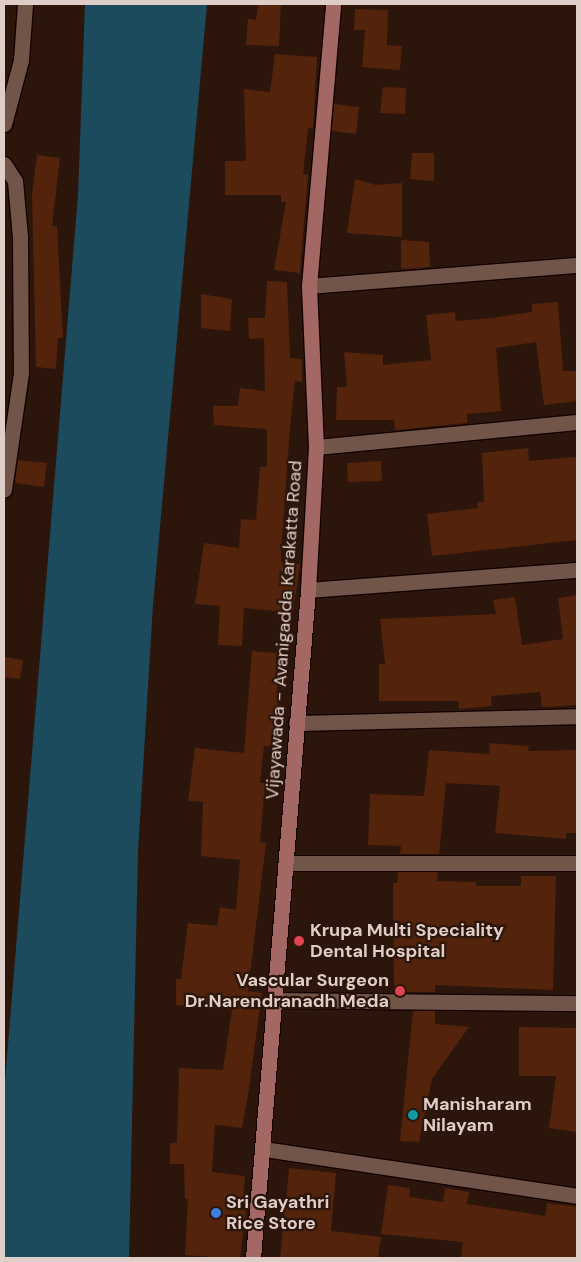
<!DOCTYPE html>
<html>
<head>
<meta charset="utf-8">
<style>
	body { margin:0 }
	#map { position:relative; width:581px; height:1262px; overflow:hidden; background:#2c150b; font-family:"DM Sans",sans-serif }
	div>[style] { position:absolute }
	.water>* { inset:0; background:#1c4b5e }
	.building>* { inset:0; background:#54230c }
	.roads { filter:drop-shadow(1px 0 #130200) drop-shadow(-1px 0 #130200) drop-shadow(0 1px #130200) drop-shadow(0 -1px #130200) }
	.minor>* { height:15px; margin:-7.5px; padding:0 7.5px; transform-origin:7.5px; border-radius:7.5px; background:#715549 }
	.primary>* { height:15px; margin:-7.5px; padding:0 7.5px; transform-origin:7.5px; border-radius:7.5px; background:#a36863 }
	.dots>* { width:14px; height:14px; translate:-50% -50%; box-sizing:border-box; border:2px solid #2c150b; border-radius:50% }
	span { translate:-50% -50%; white-space:nowrap; text-align:center; line-height:1.15; -webkit-text-stroke:4.5px #2c150b; paint-order:stroke }
	.street-label { font-size:18px; color:#dfcec7 }
	.poi-label { font-size:18px; color:#dfcec7; font-weight:700 }
	.left { translate:0 -50%; text-align:left }
	.right { translate:-100% -50%; text-align:right }
	.frame { position:absolute; inset:0; border:5px solid #dfcec7; pointer-events:none }
</style>
</head>
<body>
<div id="map">
	<div class="water">
		<i style="clip-path:polygon(85px 4px,207px 4px,153px 605px,138px 851px,129px 1258px,4px 1258px,4px 1093px,78px 195px)"></i>
	</div>
	<div class="building">
		<i style="clip-path:polygon(258px 4px,281px 4px,279px 46px,246px 45px,248px 19px,256px 20px)"></i>
		<i style="clip-path:polygon(355px 9px,388px 10px,387px 45px,402px 46px,400px 70px,362px 67px,365px 30px,354px 30px)"></i>
		<i style="clip-path:polygon(275px 54px,317px 57px,313px 129px,308px 128px,303px 174px,308px 175px,300px 273px,274px 270px,286px 202px,281px 202px,281px 195px,225px 195px,225px 161px,246px 161px,244px 89px,270px 92px)"></i>
		<i style="clip-path:polygon(383px 87px,406px 88px,405px 114px,380px 113px)"></i>
		<i style="clip-path:polygon(334px 104px,359px 107px,356px 134px,332px 131px)"></i>
		<i style="clip-path:polygon(412px 153px,434px 153px,434px 181px,410px 179px)"></i>
		<i style="clip-path:polygon(37px 155px,60px 158px,52px 226px,57px 226px,63px 338px,58px 338px,56px 369px,36px 367px,32px 195px)"></i>
		<i style="clip-path:polygon(355px 179px,376px 185px,402px 183px,402px 237px,347px 233px)"></i>
		<i style="clip-path:polygon(401px 240px,429px 242px,430px 267px,401px 269px)"></i>
		<i style="clip-path:polygon(267px 281px,287px 282px,290px 358px,302px 359px,302px 382px,295px 381px,290px 428px,281px 554px,281px 562px,300px 564px,293px 613px,244px 608px,242px 646px,218px 645px,220px 606px,195px 604px,204px 543px,239px 548px,241px 519px,256px 520px,260px 467px,267px 467px,267px 429px,214px 425px,213px 406px,238px 406px,240px 388px,265px 391px,264px 338px,249px 339px,248px 318px,265px 318px)"></i>
		<i style="clip-path:polygon(201px 294px,232px 299px,230px 331px,201px 328px)"></i>
		<i style="clip-path:polygon(558px 302px,563px 371px,577px 371px,577px 401px,544px 405px,536px 342px,496px 348px,501px 411px,467px 414px,467px 423px,395px 430px,394px 420px,336px 420px,337px 387px,347px 387px,344px 352px,383px 355px,383px 365px,431px 360px,426px 315px,455px 312px,456px 321px,492px 318px,532px 312px,532px 304px)"></i>
		<i style="clip-path:polygon(528px 448px,529px 461px,577px 457px,577px 540px,432px 556px,427px 514px,478px 508px,477px 502px,484px 502px,482px 453px)"></i>
		<i style="clip-path:polygon(18px 460px,47px 463px,44px 487px,15px 483px)"></i>
		<i style="clip-path:polygon(381px 461px,382px 481px,348px 482px,347px 463px)"></i>
		<i style="clip-path:polygon(577px 595px,577px 705px,542px 707px,540px 692px,491px 696px,492px 706px,459px 709px,459px 701px,379px 701px,379px 664px,385px 664px,380px 619px,496px 614px,493px 600px,515px 597px,522px 645px,563px 639px,558px 598px)"></i>
		<i style="clip-path:polygon(252px 651px,276px 653px,279px 746px,264px 746px,260px 783px,265px 783px,260px 842px,266px 843px,248px 991px,262px 993px,248px 1095px,242px 1128px,215px 1125px,212px 1172px,245px 1176px,242px 1210px,246px 1210px,240px 1258px,225px 1258px,185px 1255px,188px 1199px,185px 1199px,184px 1164px,170px 1164px,170px 1143px,177px 1143px,179px 1068px,223px 1070px,232px 1010px,176px 1005px,176px 979px,181px 979px,188px 923px,217px 926px,220px 907px,236px 910px,240px 860px,201px 856px,203px 802px,188px 801px,195px 748px,244px 753px)"></i>
		<i style="clip-path:polygon(4px 657px,23px 660px,20px 679px,4px 677px)"></i>
		<i style="clip-path:polygon(490px 743px,529px 746px,528px 751px,577px 750px,577px 833px,566px 833px,566px 839px,495px 833px,500px 786px,446px 783px,439px 854px,400px 854px,401px 846px,368px 845px,370px 794px,424px 796px,429px 750px,489px 754px)"></i>
		<i style="clip-path:polygon(398px 872px,438px 872px,437px 881px,476px 882px,476px 886px,521px 886px,521px 876px,556px 876px,553px 990px,435px 985px,435px 992px,394px 992px,393px 883px,397px 883px)"></i>
		<i style="clip-path:polygon(413px 1011px,435px 1011px,435px 1024px,469px 1027px,432px 1079px,419px 1142px,400px 1141px)"></i>
		<i style="clip-path:polygon(519px 1027px,577px 1028px,577px 1132px,549px 1128px,556px 1076px,519px 1076px)"></i>
		<i style="clip-path:polygon(289px 1168px,336px 1173px,331px 1231px,381px 1237px,378px 1258px,280px 1258px)"></i>
		<i style="clip-path:polygon(388px 1185px,410px 1188px,409px 1197px,443px 1202px,445px 1188px,469px 1192px,467px 1204px,545px 1216px,547px 1203px,577px 1207px,577px 1258px,461px 1258px,463px 1242px,381px 1234px)"></i>
	</div>
	<div class="roads">
		<div class="minor">
			<i style="left:4px;top:124px;width:66px;rotate:-75.1deg"></i>
			<i style="left:21px;top:60px;width:56px;rotate:-85.9deg"></i>
			<i style="left:4px;top:164px;width:20px;rotate:57deg"></i>
			<i style="left:15px;top:181px;width:56px;rotate:84.9deg"></i>
			<i style="left:20px;top:237px;width:136px;rotate:89.6deg"></i>
			<i style="left:21px;top:373px;width:118px;rotate:98.3deg"></i>
			<i style="left:309px;top:286px;width:269px;rotate:-4.5deg"></i>
			<i style="left:316px;top:447px;width:262px;rotate:-5.5deg"></i>
			<i style="left:308px;top:590px;width:270px;rotate:-4.3deg"></i>
			<i style="left:296px;top:723px;width:281px;rotate:-1.4deg"></i>
			<i style="left:287px;top:863px;width:290px"></i>
			<i style="left:275px;top:1000px;width:302px;rotate:0.6deg"></i>
			<i style="left:264px;top:1149px;width:317px;rotate:8.5deg"></i>
		</div>
		<div class="primary">
			<i style="left:253px;top:1258px;width:670px;rotate:-85.29deg"></i>
			<i style="left:308px;top:590px;width:143px;rotate:-86.8deg"></i>
			<i style="left:316px;top:447px;width:161px;rotate:-92.5deg"></i>
			<i style="left:309px;top:286px;width:283px;rotate:-85.1deg"></i>
		</div>
	</div>
	<div class="dots">
		<i style="left:299px;top:941px;background:#e0444e"></i>
		<i style="left:400px;top:991px;background:#e0444e"></i>
		<i style="left:413px;top:1115px;background:#0f9aa8"></i>
		<i style="left:216px;top:1213px;background:#3f7fe0"></i>
	</div>
	<div class="street-label">
		<span style="left:284px;top:630px;rotate:-86deg">Vijayawada - Avanigadda Karakatta Road</span>
	</div>
	<div class="poi-label">
		<span class="left" style="left:310px;top:941px">Krupa Multi Speciality<br>Dental Hospital</span>
		<span class="right" style="left:389px;top:991px">Vascular Surgeon<br>Dr.Narendranadh Meda</span>
		<span class="left" style="left:423px;top:1115px">Manisharam<br>Nilayam</span>
		<span class="left" style="left:226px;top:1213px">Sri Gayathri<br>Rice Store</span>
	</div>
	<div class="frame"></div>
</div>
</body>
</html>
